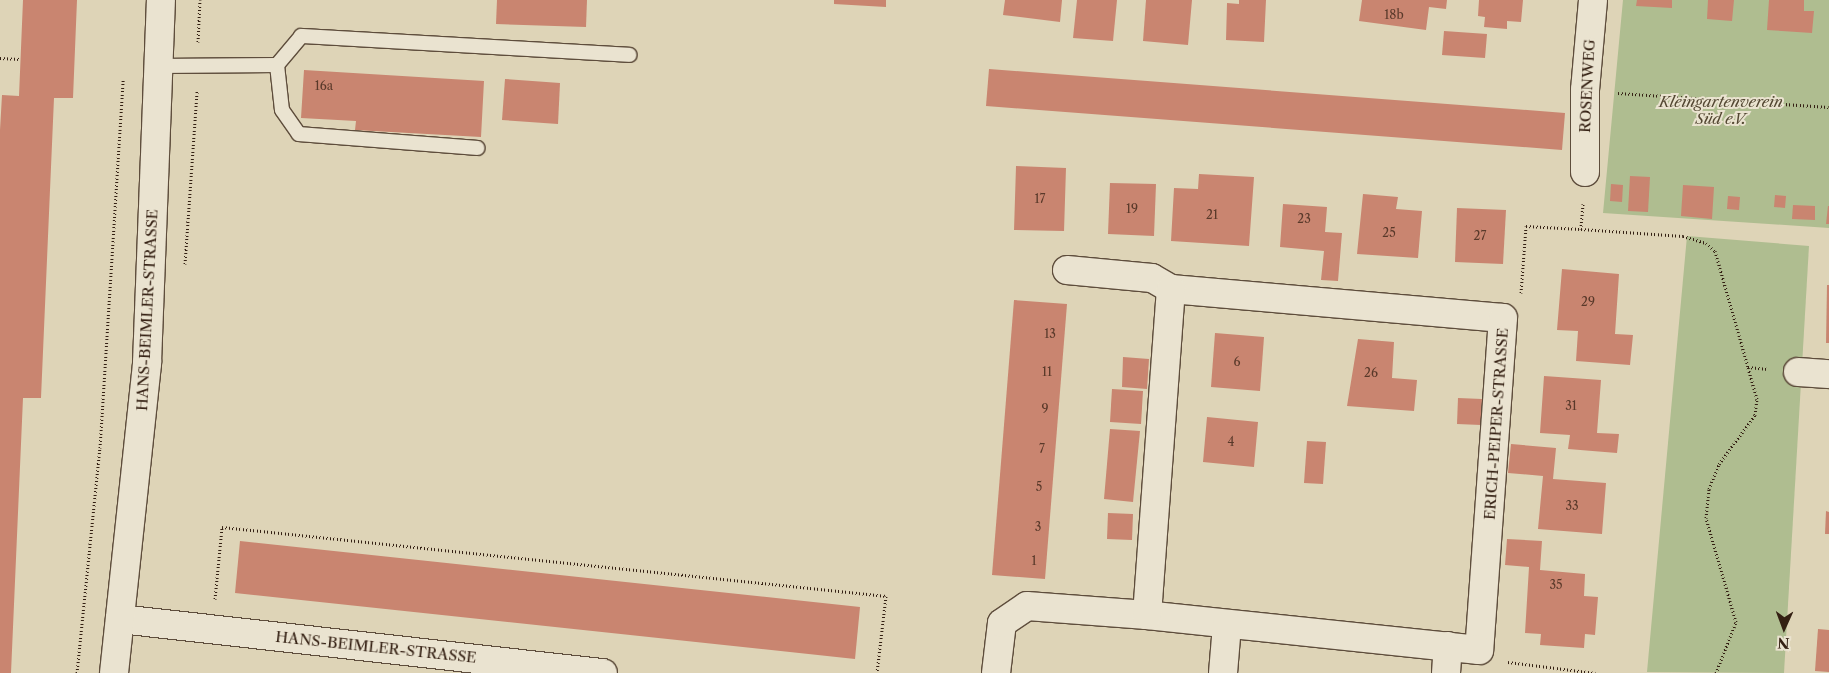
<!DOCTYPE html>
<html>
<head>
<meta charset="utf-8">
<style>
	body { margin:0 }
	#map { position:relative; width:1829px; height:673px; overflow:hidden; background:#ded4b7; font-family:"Libre Caslon Text",serif }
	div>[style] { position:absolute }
	.green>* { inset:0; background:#afbd90 }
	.building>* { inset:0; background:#c98570 }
	.path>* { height:3px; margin-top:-1.5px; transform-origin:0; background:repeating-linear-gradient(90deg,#342013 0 1px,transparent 0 3.5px) }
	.roads { filter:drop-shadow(1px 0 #5e4d3c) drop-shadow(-1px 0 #5e4d3c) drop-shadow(0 1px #5e4d3c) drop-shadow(0 -1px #5e4d3c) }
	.service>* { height:14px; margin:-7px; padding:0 7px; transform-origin:7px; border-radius:7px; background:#eae3d0 }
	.minor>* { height:28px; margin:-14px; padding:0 14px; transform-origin:14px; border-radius:14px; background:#eae3d0 }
	.secondary>* { height:28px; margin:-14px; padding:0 14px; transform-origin:14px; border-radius:14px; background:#eae3d0 }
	span { translate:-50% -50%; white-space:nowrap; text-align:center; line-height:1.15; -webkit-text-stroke:4px #eae3d0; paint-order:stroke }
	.number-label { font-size:12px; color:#59392a }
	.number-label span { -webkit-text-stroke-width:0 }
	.street-label { font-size:15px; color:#342013 }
	.park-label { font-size:15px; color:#534732; font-style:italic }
	.north { position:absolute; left:1759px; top:603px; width:50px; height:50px; -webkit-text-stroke:4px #eae3d0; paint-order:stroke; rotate:182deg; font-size:14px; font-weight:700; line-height:20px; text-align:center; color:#342013 }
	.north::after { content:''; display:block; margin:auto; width:18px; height:22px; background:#342013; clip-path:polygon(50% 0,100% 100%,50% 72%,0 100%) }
</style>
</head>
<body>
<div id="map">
	<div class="green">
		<i style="clip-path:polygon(1623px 0,1829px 0,1829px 228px,1603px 213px)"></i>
		<i style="clip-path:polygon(1687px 236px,1809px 246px,1784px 673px,1647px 672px)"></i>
	</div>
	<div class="building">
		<i style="clip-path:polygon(23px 0,77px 0,73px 98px,54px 98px,41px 398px,23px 398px,11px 673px,0 673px,0 130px,2px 95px,19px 96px)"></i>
		<i style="clip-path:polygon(497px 0,587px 0,586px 27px,496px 24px)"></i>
		<i style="clip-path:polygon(834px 0,886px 0,886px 7px,834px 4px)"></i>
		<i style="clip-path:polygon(1005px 0,1062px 0,1060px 22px,1003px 15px)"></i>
		<i style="clip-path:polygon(1077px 0,1117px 0,1113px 41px,1073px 38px)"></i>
		<i style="clip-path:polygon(1146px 0,1192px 0,1188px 45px,1143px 41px)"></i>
		<i style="clip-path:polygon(1239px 0,1266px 0,1264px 42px,1226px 40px,1227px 3px,1239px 4px)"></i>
		<i style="clip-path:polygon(1362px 0,1447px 0,1446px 9px,1429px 7px,1426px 30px,1359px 21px)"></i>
		<i style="clip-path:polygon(1479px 0,1523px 0,1521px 22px,1507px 21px,1507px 29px,1484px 27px,1485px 17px,1478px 16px)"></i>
		<i style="clip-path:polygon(1637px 0,1672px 0,1672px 8px,1636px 6px)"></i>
		<i style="clip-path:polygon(1708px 0,1734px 0,1732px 21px,1707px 19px)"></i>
		<i style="clip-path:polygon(1769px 0,1804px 0,1804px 11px,1814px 11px,1812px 33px,1767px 30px)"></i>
		<i style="clip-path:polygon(1444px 31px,1487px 34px,1485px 58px,1442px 55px)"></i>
		<i style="clip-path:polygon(989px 69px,1565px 113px,1562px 150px,986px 106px)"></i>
		<i style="clip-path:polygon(304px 70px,484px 81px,481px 137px,355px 130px,356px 121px,301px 118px)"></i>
		<i style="clip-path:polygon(505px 79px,560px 83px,558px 124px,502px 120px)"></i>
		<i style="clip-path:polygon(1016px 166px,1066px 168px,1064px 231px,1014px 230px)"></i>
		<i style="clip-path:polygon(1199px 174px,1254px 177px,1249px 246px,1171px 241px,1174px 188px,1198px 189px)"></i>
		<i style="clip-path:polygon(1630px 176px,1650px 177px,1648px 212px,1628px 211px)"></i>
		<i style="clip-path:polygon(1110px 183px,1156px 184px,1154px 236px,1108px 234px)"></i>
		<i style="clip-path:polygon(1611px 184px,1623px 185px,1622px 202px,1610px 201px)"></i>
		<i style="clip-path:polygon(1683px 185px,1714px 187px,1712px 219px,1681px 216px)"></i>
		<i style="clip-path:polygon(1363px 194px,1398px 197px,1396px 209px,1422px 211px,1418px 258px,1357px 254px)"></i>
		<i style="clip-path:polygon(1775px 195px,1786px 196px,1785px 208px,1774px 207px)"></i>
		<i style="clip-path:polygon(1728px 196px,1740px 197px,1739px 210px,1727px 209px)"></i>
		<i style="clip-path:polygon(1283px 204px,1327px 207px,1325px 232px,1342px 233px,1338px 281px,1321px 280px,1324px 251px,1280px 247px)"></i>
		<i style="clip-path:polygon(1793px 205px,1815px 206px,1815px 220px,1792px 219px)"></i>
		<i style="clip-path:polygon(1828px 206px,1829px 206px,1829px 224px,1826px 224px)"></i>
		<i style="clip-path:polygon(1457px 208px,1506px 210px,1503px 264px,1455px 262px)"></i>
		<i style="clip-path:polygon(1562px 269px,1619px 274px,1615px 334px,1633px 335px,1630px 365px,1576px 361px,1578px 331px,1557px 330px)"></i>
		<i style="clip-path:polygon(1827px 285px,1829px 285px,1829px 343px,1826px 343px)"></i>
		<i style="clip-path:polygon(1014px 300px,1067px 304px,1045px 579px,992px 575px)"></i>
		<i style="clip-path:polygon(1215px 333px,1264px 337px,1260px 391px,1211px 387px)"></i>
		<i style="clip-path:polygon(1358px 339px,1394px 342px,1392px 378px,1417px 380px,1414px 411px,1347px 406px)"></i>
		<i style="clip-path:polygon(1123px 357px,1149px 359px,1147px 389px,1122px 387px)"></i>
		<i style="clip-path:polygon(1544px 376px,1601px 380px,1597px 433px,1619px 434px,1617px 453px,1568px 449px,1570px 435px,1540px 433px)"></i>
		<i style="clip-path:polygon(1112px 389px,1143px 391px,1141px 424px,1110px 422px)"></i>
		<i style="clip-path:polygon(1458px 398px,1482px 399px,1481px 425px,1457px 424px)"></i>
		<i style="clip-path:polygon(1207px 417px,1258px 422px,1254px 467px,1203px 462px)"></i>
		<i style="clip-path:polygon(1110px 429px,1140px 431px,1133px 502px,1104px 499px)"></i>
		<i style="clip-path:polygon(1307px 441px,1326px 442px,1323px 484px,1304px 483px)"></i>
		<i style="clip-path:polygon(1511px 444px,1556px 448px,1553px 479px,1606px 483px,1602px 534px,1538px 529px,1543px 476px,1508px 473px)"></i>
		<i style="clip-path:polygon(1826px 511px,1829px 512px,1829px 534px,1825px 534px)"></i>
		<i style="clip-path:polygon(1108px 513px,1133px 514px,1132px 540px,1107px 539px)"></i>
		<i style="clip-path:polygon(1507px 539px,1542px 541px,1540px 570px,1585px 574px,1584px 596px,1598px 597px,1595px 635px,1585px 634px,1584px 648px,1540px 645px,1541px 634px,1525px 633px,1529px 567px,1505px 565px)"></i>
		<i style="clip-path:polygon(240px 541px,860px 607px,855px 659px,235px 593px)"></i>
		<i style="clip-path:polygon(1818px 629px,1829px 630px,1829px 672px,1815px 671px)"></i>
	</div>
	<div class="path">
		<i style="left:198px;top:42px;width:42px;rotate:-87.3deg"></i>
		<i style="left:0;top:58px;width:20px;rotate:3deg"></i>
		<i style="left:1618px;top:93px;width:211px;rotate:3.8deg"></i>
		<i style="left:1583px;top:204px;width:25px;rotate:95deg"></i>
		<i style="left:1581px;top:229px;width:102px;rotate:3.9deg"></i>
		<i style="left:1683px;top:236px;width:24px;rotate:17deg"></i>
		<i style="left:1706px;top:243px;width:12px;rotate:42deg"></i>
		<i style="left:1715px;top:251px;width:121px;rotate:74.1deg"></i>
		<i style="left:1748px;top:367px;width:20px;rotate:6deg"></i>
		<i style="left:185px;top:264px;width:173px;rotate:-86deg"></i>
		<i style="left:1521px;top:293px;width:67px;rotate:-85.7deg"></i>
		<i style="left:1526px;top:226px;width:55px;rotate:3.1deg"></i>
		<i style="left:215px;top:599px;width:72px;rotate:-84.4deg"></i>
		<i style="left:222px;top:527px;width:668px;rotate:5.93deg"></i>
		<i style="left:886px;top:596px;width:78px;rotate:96.7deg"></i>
		<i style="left:1508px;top:662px;width:88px;rotate:7.2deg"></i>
		<i style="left:77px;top:673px;width:226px;rotate:-84.2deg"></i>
		<i style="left:100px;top:448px;width:369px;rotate:-86.4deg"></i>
		<i style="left:1716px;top:673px;width:55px;rotate:-68.6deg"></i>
		<i style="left:1736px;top:622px;width:108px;rotate:-106.1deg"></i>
		<i style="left:1706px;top:518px;width:29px;rotate:-84deg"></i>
		<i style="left:1709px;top:489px;width:27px;rotate:-68deg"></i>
		<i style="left:1719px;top:464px;width:61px;rotate:-53.7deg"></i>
		<i style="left:1755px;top:415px;width:16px;rotate:-83deg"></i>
		<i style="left:1757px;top:399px;width:33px;rotate:-106deg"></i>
	</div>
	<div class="roads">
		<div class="service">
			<i style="left:277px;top:65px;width:45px;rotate:83.7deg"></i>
			<i style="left:282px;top:110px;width:29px;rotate:55deg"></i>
			<i style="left:299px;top:134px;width:179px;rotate:4.5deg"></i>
			<i style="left:158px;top:66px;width:119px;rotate:-0.5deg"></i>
			<i style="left:277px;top:65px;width:38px;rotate:-50deg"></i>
			<i style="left:301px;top:36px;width:329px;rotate:3.3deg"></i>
		</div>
		<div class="minor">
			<i style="left:1585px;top:172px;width:82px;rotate:-90deg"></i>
			<i style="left:1585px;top:90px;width:90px;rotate:-84.9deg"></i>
			<i style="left:1067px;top:270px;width:85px;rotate:5.4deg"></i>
			<i style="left:1152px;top:278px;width:22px;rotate:30deg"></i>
			<i style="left:1171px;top:289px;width:333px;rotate:5deg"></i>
			<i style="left:1503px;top:318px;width:333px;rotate:94.1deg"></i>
			<i style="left:1479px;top:650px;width:334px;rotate:-174deg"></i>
			<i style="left:1798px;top:372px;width:31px;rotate:4deg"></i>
			<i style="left:120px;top:619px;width:486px;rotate:6.4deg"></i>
			<i style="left:996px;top:673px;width:50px;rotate:-83.2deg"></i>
			<i style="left:1002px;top:623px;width:30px;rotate:-34deg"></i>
			<i style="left:1027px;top:606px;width:120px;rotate:4.3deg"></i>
			<i style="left:1147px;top:615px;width:327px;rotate:-85.8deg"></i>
			<i style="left:1223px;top:673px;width:48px;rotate:-85.2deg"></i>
			<i style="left:1446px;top:673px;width:27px;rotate:-86deg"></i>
		</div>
		<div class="secondary">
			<i style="left:114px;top:673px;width:312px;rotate:-83.9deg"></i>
			<i style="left:147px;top:363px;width:363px;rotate:-87.8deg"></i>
		</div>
	</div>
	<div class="number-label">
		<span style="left:1394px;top:15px">18b</span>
		<span style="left:324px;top:86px">16a</span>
		<span style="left:1040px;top:199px">17</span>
		<span style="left:1132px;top:209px">19</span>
		<span style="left:1212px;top:215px">21</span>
		<span style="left:1304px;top:219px">23</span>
		<span style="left:1389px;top:233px">25</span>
		<span style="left:1480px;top:236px">27</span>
		<span style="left:1588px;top:302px">29</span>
		<span style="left:1050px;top:334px">13</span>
		<span style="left:1237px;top:362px">6</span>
		<span style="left:1047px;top:372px">11</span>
		<span style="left:1371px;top:373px">26</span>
		<span style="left:1571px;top:406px">31</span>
		<span style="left:1045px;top:409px">9</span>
		<span style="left:1231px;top:442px">4</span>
		<span style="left:1042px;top:449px">7</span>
		<span style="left:1039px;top:487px">5</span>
		<span style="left:1572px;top:506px">33</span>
		<span style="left:1038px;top:527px">3</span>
		<span style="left:1034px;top:561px">1</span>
		<span style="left:1556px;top:585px">35</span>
	</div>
	<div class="street-label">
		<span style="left:1587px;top:86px;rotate:-87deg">ROSENWEG</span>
		<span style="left:147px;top:310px;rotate:-87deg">HANS-BEIMLER-STRASSE</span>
		<span style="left:1496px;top:424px;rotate:-86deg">ERICH-PEIPER-STRASSE</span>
		<span style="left:376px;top:647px;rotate:6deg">HANS-BEIMLER-STRASSE</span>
	</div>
	<div class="park-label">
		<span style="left:1721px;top:110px">Kleingartenverein<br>Süd e.V.</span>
	</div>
	<div class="north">N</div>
</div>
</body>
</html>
